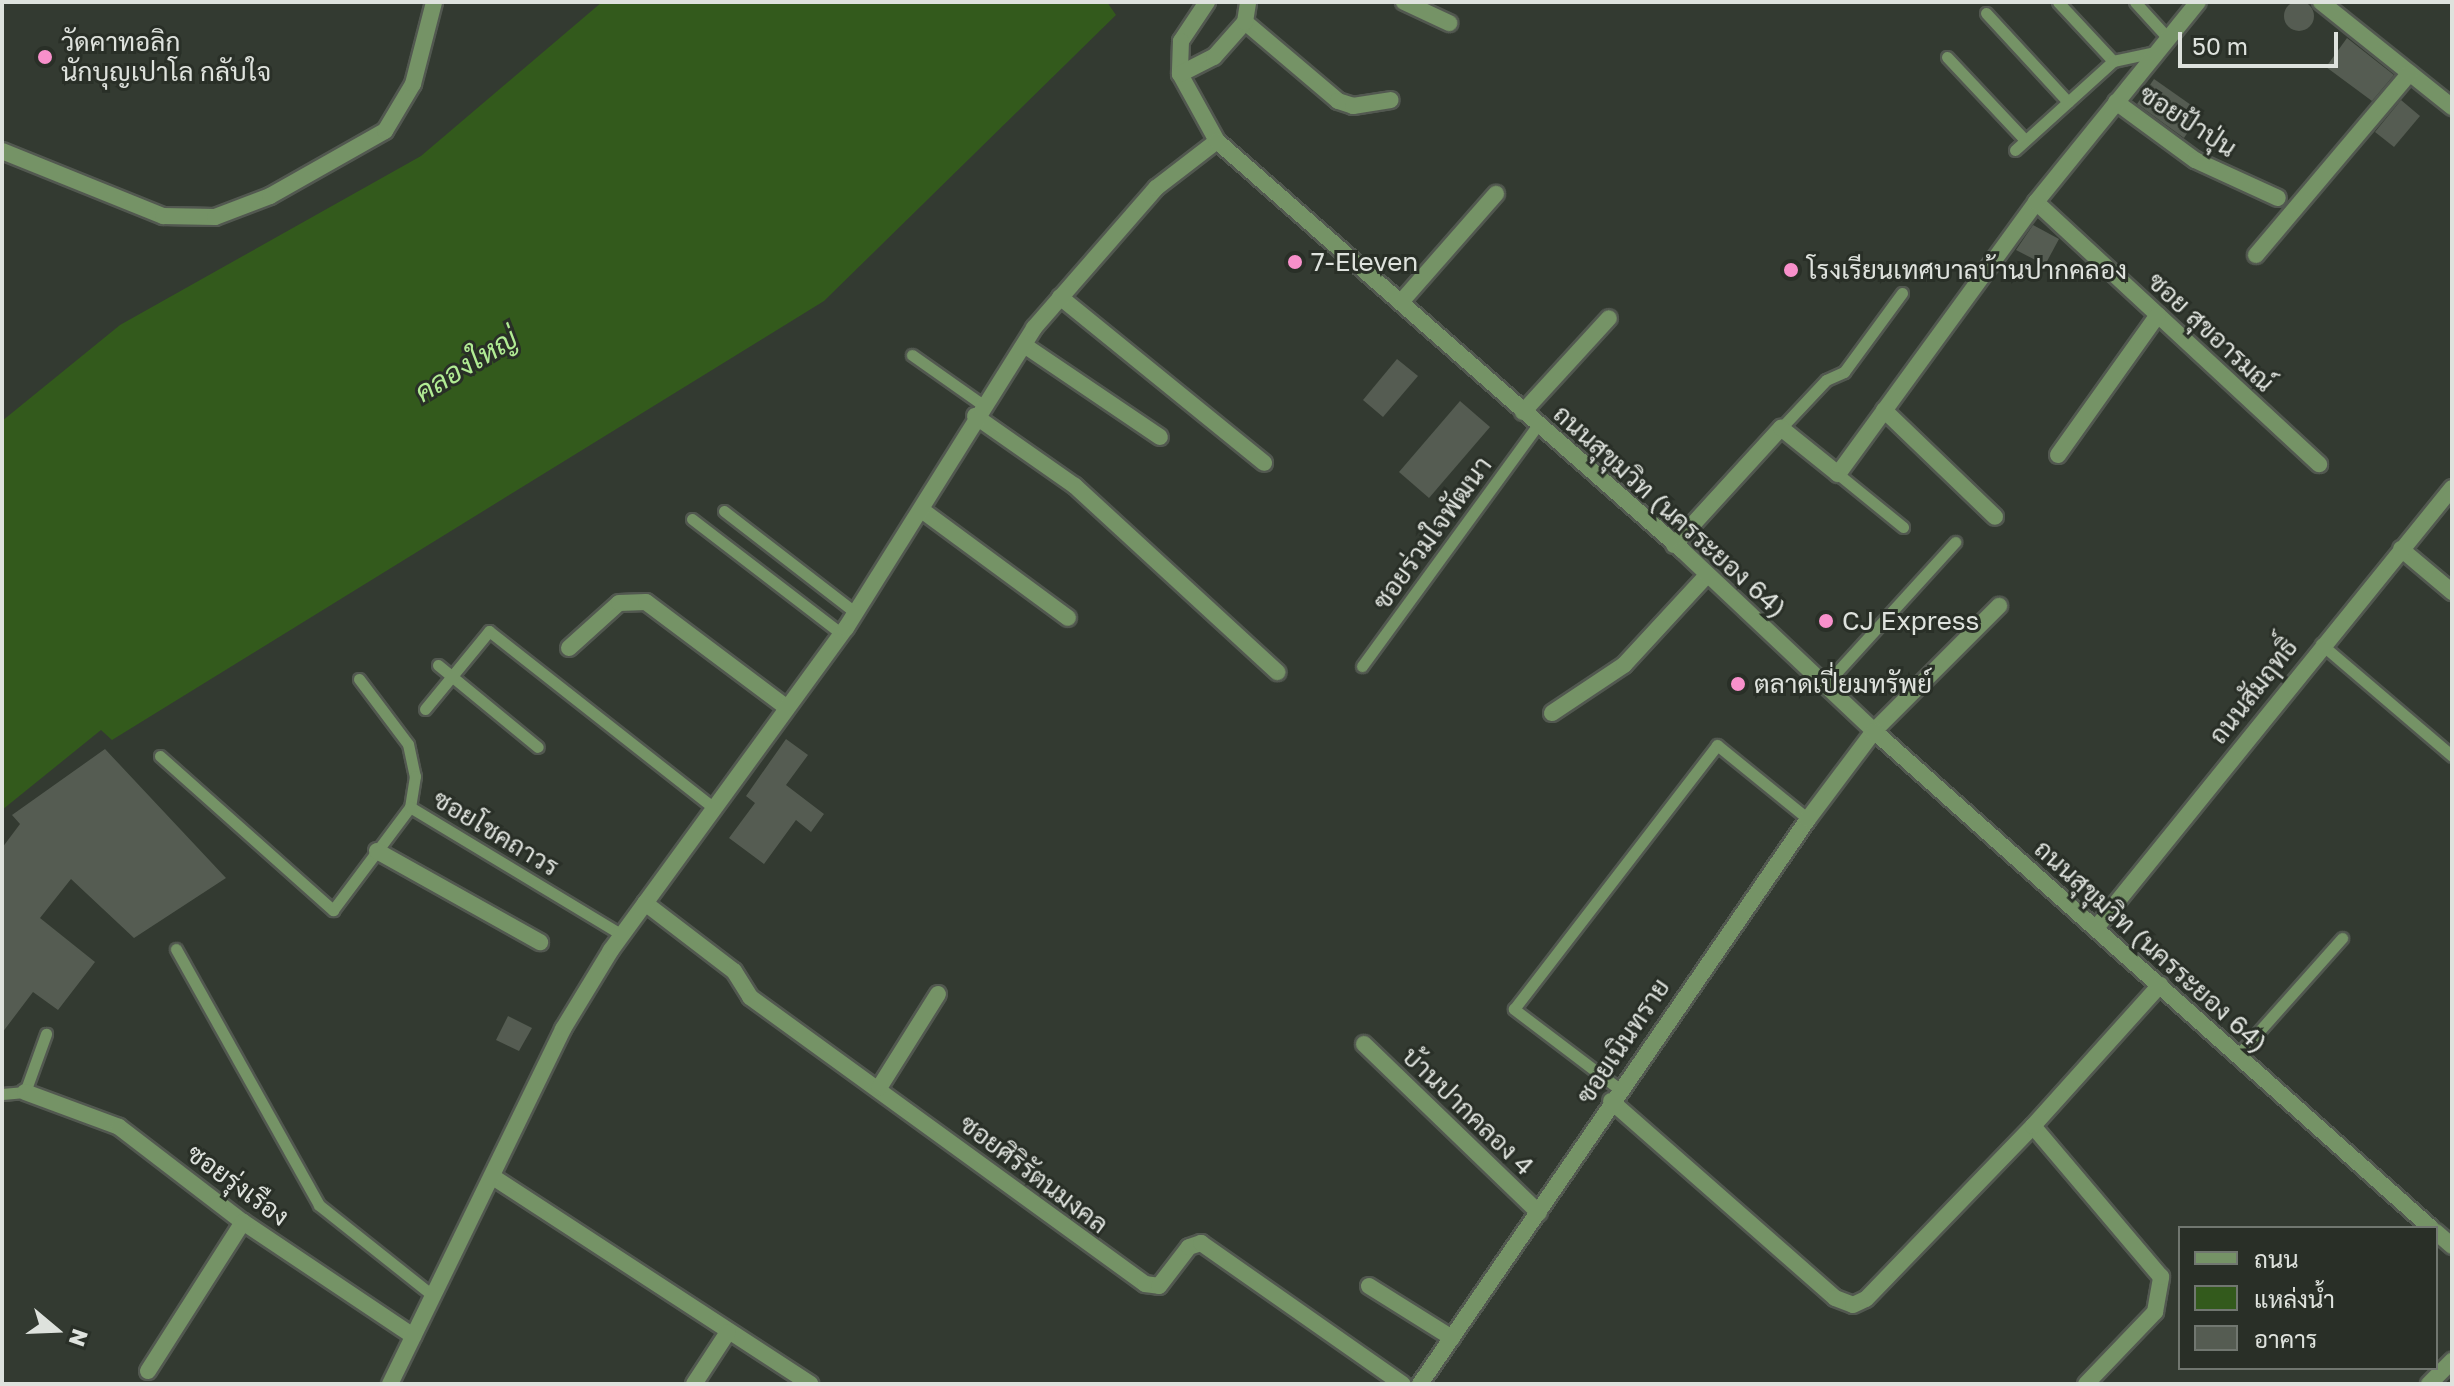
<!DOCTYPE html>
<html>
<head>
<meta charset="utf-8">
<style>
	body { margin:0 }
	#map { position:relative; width:2454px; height:1386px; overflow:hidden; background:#333a31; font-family:"Golos Text",Sarabun,sans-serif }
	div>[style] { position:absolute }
	.water>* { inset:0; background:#335a1c }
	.building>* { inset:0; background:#555c52 }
	.round { border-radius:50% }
	.roads { filter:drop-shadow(2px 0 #525850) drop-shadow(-2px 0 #525850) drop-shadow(0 2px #525850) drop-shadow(0 -2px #525850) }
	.service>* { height:11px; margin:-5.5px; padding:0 5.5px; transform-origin:5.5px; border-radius:5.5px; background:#759366 }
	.minor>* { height:16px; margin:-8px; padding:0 8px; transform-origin:8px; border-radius:8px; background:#759366 }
	.tertiary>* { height:16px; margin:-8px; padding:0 8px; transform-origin:8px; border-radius:8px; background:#759366 }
	.dots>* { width:22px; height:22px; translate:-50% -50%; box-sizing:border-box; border:4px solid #292f27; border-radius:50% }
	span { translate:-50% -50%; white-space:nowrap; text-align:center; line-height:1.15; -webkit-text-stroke:6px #292f27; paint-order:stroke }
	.poi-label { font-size:26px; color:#dee2dd }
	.left { translate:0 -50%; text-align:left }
	.street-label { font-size:26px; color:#dee2dd }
	.water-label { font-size:28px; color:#b1ec94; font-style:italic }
	.frame { position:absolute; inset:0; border:4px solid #dee2dd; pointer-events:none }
	.legend { position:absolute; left:2178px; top:1226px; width:260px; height:144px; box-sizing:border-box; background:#292f27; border:2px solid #717770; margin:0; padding:10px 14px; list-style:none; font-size:24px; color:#dee2dd }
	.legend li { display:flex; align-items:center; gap:16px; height:40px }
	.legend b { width:40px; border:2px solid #717770 }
	.north { position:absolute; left:16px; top:1290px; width:80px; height:80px; -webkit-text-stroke:6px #292f27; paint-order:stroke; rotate:109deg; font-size:22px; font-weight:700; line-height:32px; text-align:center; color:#dee2dd }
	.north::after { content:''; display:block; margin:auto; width:28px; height:36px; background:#dee2dd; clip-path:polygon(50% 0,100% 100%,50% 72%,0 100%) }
	.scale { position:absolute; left:2178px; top:32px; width:160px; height:36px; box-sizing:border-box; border:4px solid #dee2dd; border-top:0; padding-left:10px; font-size:24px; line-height:28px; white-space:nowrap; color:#dee2dd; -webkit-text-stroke:6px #292f27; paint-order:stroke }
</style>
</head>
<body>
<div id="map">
	<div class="water">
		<i style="clip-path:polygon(602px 2px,1107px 2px,1116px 15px,824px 301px,112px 740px,101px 730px,2px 810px,2px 421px,120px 325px,421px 156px)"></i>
	</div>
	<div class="building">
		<i class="round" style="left:2284px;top:1px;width:30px;height:30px"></i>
		<i style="clip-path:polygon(2347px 38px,2394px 75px,2372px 101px,2326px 67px)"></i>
		<i style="clip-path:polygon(2154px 79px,2201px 112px,2184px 138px,2137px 104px)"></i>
		<i style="clip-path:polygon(2401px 100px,2420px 116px,2394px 147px,2375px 132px)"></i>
		<i style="clip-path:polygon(2033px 225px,2059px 239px,2045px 265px,2016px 250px)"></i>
		<i style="clip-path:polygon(1397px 359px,1418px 376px,1383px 417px,1363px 400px)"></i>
		<i style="clip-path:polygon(1460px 401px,1490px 427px,1429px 498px,1399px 472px)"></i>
		<i style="clip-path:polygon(786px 739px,808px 755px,786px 785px,824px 814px,811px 832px,796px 820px,764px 864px,729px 838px,755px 803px,746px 796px)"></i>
		<i style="clip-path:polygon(105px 749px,226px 878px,134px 938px,71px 879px,40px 918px,95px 962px,58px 1010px,33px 992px,2px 1033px,2px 848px,20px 824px,12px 815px)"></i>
		<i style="clip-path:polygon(508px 1016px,532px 1028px,519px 1051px,496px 1040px)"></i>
	</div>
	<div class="roads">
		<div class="service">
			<i style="left:2058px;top:2px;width:81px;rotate:47deg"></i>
			<i style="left:2113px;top:61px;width:40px;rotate:-12deg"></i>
			<i style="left:2135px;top:2px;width:47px;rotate:47.6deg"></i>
			<i style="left:1986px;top:13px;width:121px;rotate:47.3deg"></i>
			<i style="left:1947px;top:57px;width:114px;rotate:46.8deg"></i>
			<i style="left:2015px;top:150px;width:132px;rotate:-42.2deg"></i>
			<i style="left:912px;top:355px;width:87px;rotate:35.2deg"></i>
			<i style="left:1781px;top:428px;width:66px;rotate:-46.8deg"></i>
			<i style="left:1826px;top:380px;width:20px;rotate:-24deg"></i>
			<i style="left:1844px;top:372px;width:98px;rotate:-53.7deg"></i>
			<i style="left:1838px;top:474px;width:84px;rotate:39.2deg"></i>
			<i style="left:724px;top:511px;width:167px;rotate:37.7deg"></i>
			<i style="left:692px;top:519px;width:189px;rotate:37.5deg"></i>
			<i style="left:2321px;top:644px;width:172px;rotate:40.5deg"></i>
			<i style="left:438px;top:665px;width:129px;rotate:39.4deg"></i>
			<i style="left:1362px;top:666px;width:298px;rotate:-53.9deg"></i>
			<i style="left:359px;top:679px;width:81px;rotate:53deg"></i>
			<i style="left:408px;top:744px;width:33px;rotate:78deg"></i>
			<i style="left:415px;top:776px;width:31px;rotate:99deg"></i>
			<i style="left:1826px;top:684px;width:192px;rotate:-47.7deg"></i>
			<i style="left:425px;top:709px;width:101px;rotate:-50.6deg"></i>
			<i style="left:489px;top:631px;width:288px;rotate:38.2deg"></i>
			<i style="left:160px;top:756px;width:232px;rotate:41.7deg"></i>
			<i style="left:333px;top:910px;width:129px;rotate:-53.2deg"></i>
			<i style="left:410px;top:807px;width:248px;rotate:31.1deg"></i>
			<i style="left:176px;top:949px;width:293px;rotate:60.8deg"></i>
			<i style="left:319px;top:1205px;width:143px;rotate:38.5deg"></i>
			<i style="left:2237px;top:1056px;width:158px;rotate:-48.3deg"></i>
			<i style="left:1618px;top:1088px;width:131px;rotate:-142.8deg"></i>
			<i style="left:1514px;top:1009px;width:333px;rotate:-52.4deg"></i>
			<i style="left:1717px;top:745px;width:117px;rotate:39.1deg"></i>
			<i style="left:2px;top:1094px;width:23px;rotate:-5deg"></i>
			<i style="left:25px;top:1092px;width:62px;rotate:-70.1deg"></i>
		</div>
		<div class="minor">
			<i style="left:1404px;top:2px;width:50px;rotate:25deg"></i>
			<i style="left:2321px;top:2px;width:168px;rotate:38.7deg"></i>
			<i style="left:1245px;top:22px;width:122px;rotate:40.3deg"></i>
			<i style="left:1338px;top:101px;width:16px;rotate:18deg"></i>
			<i style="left:1353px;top:106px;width:38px;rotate:-9deg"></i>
			<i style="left:2116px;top:102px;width:98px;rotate:36.3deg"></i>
			<i style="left:2195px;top:160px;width:91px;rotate:24.6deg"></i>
			<i style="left:2px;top:151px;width:174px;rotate:22deg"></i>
			<i style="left:163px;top:216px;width:52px;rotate:1.1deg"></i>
			<i style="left:215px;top:217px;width:59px;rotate:-20.9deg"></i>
			<i style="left:270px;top:196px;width:132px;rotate:-29.5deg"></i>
			<i style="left:385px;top:131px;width:55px;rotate:-59.2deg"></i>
			<i style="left:413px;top:84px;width:85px;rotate:-75.6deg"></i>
			<i style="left:2036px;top:202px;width:386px;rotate:42.8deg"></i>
			<i style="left:2256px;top:255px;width:238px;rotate:-49.8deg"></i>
			<i style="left:1060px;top:297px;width:263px;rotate:39.1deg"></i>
			<i style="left:1401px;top:302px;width:144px;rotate:-48.7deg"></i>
			<i style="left:1024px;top:345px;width:164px;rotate:34.1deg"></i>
			<i style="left:1884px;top:410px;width:154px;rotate:43.9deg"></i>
			<i style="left:1523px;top:412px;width:127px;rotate:-47.5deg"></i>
			<i style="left:975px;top:416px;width:122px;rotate:35deg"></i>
			<i style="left:1075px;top:486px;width:275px;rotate:42.6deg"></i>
			<i style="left:2058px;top:455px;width:172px;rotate:-54.5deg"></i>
			<i style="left:923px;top:511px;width:180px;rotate:36.4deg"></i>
			<i style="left:1674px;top:545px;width:159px;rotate:-47.6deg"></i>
			<i style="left:1781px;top:428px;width:73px;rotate:38.9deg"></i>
			<i style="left:1838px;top:474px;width:336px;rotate:-53.9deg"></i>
			<i style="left:2036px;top:202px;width:257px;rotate:-51deg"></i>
			<i style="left:2401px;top:549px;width:67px;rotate:40.1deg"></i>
			<i style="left:569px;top:648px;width:67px;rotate:-42deg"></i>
			<i style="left:619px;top:603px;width:27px;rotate:-2deg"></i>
			<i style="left:646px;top:602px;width:176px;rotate:36.9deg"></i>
			<i style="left:1552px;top:713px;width:87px;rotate:-33.7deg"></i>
			<i style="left:1624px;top:665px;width:122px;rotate:-47.3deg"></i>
			<i style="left:377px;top:851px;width:187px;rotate:29.2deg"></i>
			<i style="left:645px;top:903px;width:112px;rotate:37.4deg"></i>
			<i style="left:734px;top:971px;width:31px;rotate:58deg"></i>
			<i style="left:750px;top:997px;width:488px;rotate:36deg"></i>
			<i style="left:1145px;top:1284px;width:14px;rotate:8deg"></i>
			<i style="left:1159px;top:1286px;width:49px;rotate:-52.4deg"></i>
			<i style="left:1189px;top:1247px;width:13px;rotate:-18deg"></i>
			<i style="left:1201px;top:1243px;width:246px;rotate:35deg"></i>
			<i style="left:2096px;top:928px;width:566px;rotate:-51.02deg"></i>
			<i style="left:1364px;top:1044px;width:243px;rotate:44deg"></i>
			<i style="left:879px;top:1088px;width:111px;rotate:-57.9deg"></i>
			<i style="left:25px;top:1092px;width:100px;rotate:20.4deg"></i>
			<i style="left:119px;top:1127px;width:156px;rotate:37.5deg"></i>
			<i style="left:243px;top:1222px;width:205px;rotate:33.8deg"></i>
			<i style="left:1611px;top:1101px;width:298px;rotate:41.3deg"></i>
			<i style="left:1835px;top:1298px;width:19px;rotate:21deg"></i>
			<i style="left:1853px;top:1305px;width:14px;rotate:-25deg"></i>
			<i style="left:1866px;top:1299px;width:240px;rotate:-46deg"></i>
			<i style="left:493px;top:1177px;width:379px;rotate:33.1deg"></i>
			<i style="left:1369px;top:1286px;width:98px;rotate:32.1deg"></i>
			<i style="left:148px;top:1371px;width:177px;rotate:-57.5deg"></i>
			<i style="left:390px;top:1384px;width:395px;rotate:-64deg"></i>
			<i style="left:563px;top:1029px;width:92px;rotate:-58.7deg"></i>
			<i style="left:611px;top:950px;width:399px;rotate:-53.9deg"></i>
			<i style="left:846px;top:628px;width:354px;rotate:-57.9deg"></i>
			<i style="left:1034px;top:328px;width:186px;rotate:-48.9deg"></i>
			<i style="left:1156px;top:188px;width:77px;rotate:-37.6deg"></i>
			<i style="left:694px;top:1384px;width:62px;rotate:-56.8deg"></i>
			<i style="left:1420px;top:1384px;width:685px;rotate:-55.52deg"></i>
			<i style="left:1808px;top:819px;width:110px;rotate:-53.1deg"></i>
			<i style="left:1874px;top:731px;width:177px;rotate:-45deg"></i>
			<i style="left:2086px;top:1384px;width:100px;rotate:-46.2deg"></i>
			<i style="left:2155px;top:1312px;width:36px;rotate:-80deg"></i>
			<i style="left:2161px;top:1277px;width:198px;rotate:-130.3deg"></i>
			<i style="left:2033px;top:1126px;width:190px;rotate:-48deg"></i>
			<i style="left:2429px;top:1384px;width:33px;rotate:-45deg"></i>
		</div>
		<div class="tertiary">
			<i style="left:1207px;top:2px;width:47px;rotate:123.7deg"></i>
			<i style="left:1181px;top:41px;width:33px;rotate:92deg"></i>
			<i style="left:1180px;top:74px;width:77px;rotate:61.1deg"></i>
			<i style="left:1217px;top:141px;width:619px;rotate:41.33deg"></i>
			<i style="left:1682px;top:550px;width:264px;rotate:43.3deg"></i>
			<i style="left:1874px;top:731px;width:746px;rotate:41.74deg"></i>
			<i style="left:1180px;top:74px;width:38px;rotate:-27deg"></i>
			<i style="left:1214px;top:57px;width:47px;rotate:-48.5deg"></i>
			<i style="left:1245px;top:22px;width:20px;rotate:-81deg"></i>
			<i style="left:2436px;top:1232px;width:21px;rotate:41deg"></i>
		</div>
	</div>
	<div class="dots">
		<i style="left:45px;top:57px;background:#f890cb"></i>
		<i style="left:1295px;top:262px;background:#f890cb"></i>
		<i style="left:1791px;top:270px;background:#f890cb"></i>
		<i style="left:1826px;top:621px;background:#f890cb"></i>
		<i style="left:1738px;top:684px;background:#f890cb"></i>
	</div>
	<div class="poi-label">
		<span class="left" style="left:61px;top:57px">วัดคาทอลิก<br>นักบุญเปาโล กลับใจ</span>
		<span class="left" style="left:1311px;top:262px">7-Eleven</span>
		<span class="left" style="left:1807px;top:270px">โรงเรียนเทศบาลบ้านปากคลอง</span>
		<span class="left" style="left:1842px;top:621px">CJ Express</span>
		<span class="left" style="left:1754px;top:684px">ตลาดเปี่ยมทรัพย์</span>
	</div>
	<div class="street-label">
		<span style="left:2188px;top:121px;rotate:33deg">ซอยป้าปุ่น</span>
		<span style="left:2211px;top:332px;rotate:43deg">ซอย สุขอารมณ์</span>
		<span style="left:1670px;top:511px;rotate:42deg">ถนนสุขุมวิท (นครระยอง 64)</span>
		<span style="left:1432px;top:533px;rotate:-54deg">ซอยร่วมใจพัฒนา</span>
		<span style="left:2253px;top:691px;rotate:-52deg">ถนนสัมฤทธิ์</span>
		<span style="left:496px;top:833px;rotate:31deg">ซอยโชคถาวร</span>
		<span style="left:2151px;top:946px;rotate:42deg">ถนนสุขุมวิท (นครระยอง 64)</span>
		<span style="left:1623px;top:1041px;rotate:-56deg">ซอยเนินทราย</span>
		<span style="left:1468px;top:1111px;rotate:44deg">บ้านปากคลอง 4</span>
		<span style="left:1034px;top:1174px;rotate:37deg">ซอยศิริรัตนมงคล</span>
		<span style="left:238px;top:1185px;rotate:36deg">ซอยรุ่งเรือง</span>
	</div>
	<div class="water-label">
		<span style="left:466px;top:365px;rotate:-31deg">คลองใหญ่</span>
	</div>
	<div class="frame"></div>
	<ul class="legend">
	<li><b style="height:10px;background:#759366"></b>ถนน</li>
	<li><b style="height:22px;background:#335a1c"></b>แหล่งน้ำ</li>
	<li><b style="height:22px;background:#555c52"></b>อาคาร</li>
	</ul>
	<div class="north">N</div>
	<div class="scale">50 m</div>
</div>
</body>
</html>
